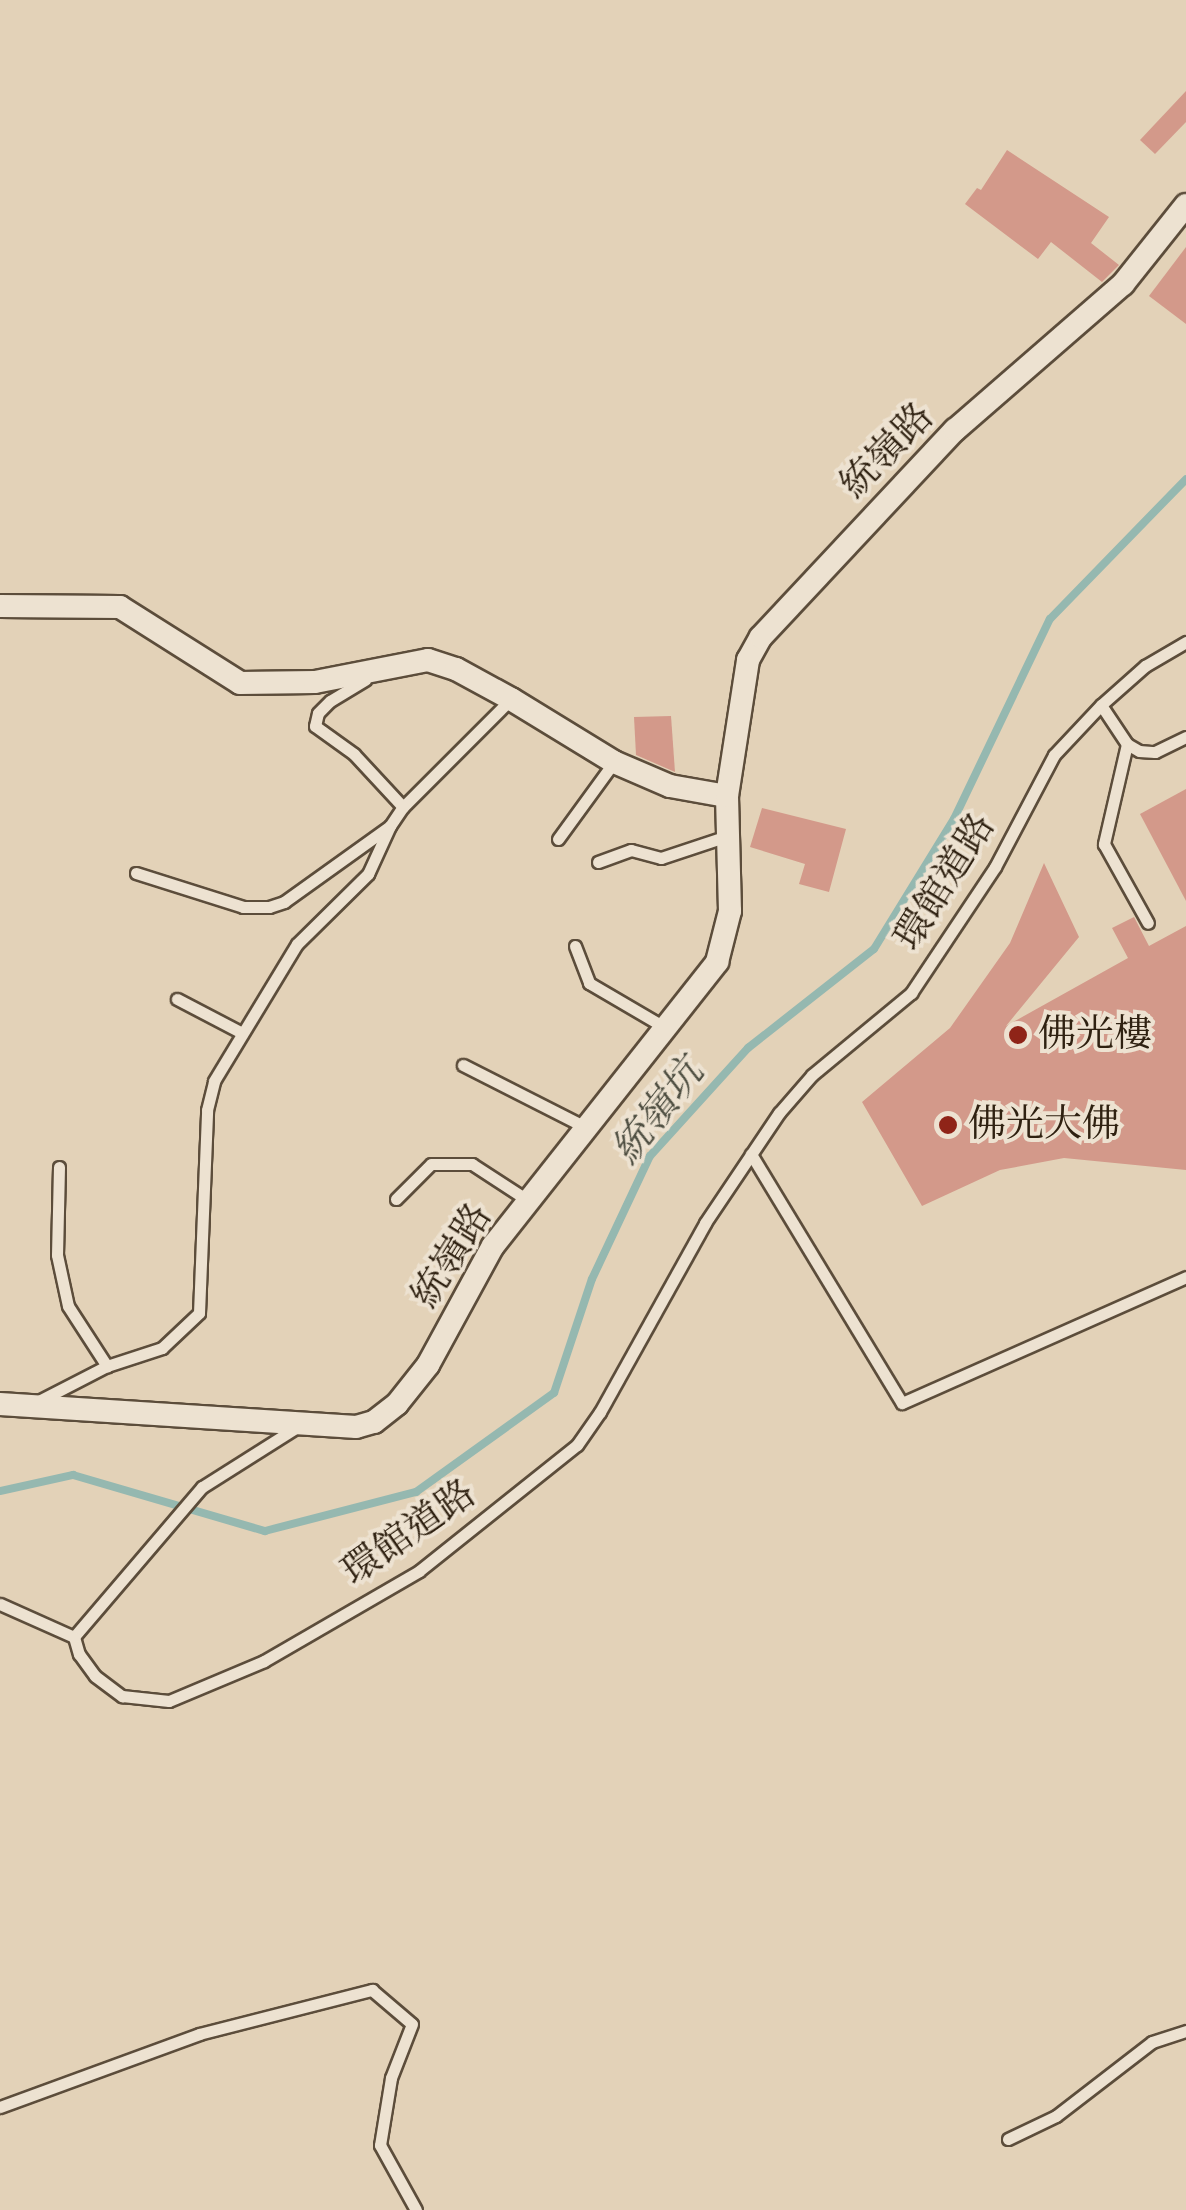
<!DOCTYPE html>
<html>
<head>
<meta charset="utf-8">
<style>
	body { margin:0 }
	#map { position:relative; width:1186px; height:2210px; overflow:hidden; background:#e3d2b8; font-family:"IM FELL Double Pica","Noto Serif TC",serif }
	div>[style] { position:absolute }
	.stream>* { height:8px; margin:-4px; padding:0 4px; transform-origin:4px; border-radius:4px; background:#95b8b0 }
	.building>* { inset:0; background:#d3998a }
	.roads { filter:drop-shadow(2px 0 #5c4d3b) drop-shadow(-2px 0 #5c4d3b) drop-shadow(0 2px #5c4d3b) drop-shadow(0 -2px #5c4d3b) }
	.service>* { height:11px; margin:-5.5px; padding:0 5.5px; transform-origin:5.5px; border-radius:5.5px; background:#ede2d1 }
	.minor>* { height:22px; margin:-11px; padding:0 11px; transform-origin:11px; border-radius:11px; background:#ede2d1 }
	.dots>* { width:28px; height:28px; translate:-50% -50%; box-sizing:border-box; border:5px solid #ede2d1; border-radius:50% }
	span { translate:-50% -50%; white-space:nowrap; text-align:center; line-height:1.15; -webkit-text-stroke:8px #ede2d1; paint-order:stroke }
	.street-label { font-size:38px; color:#2f2111 }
	.poi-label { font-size:38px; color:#2f2111 }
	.left { translate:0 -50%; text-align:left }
	.water-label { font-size:40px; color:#4e4e41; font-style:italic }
</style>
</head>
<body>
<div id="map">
	<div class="stream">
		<i style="left:0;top:1491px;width:75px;rotate:-12.4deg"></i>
		<i style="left:73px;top:1475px;width:200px;rotate:16.3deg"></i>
		<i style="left:265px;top:1531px;width:156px;rotate:-14.5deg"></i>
		<i style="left:416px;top:1492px;width:170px;rotate:-35.7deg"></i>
		<i style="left:554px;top:1393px;width:120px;rotate:-71.6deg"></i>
		<i style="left:592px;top:1279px;width:136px;rotate:-64.8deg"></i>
		<i style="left:650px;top:1156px;width:146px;rotate:-47.8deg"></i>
		<i style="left:748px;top:1048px;width:160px;rotate:-38.2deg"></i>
		<i style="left:874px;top:949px;width:153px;rotate:-58.4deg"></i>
		<i style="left:954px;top:819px;width:222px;rotate:-64.4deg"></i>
		<i style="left:1050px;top:619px;width:195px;rotate:-45.8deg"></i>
	</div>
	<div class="building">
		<i style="clip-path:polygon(1186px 91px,1186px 122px,1155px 154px,1140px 140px)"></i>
		<i style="clip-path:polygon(1007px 150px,1109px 217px,1091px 243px,1119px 265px,1102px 282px,1051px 242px,1038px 259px,965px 204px,977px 188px,981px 190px)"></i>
		<i style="clip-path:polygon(1186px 247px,1186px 324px,1149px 296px)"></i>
		<i style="clip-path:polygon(671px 716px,675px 772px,636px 755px,634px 717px)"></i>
		<i style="clip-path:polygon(1186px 789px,1186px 901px,1140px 814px)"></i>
		<i style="clip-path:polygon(762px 808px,846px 829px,829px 892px,799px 884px,805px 864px,750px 847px)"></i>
		<i style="clip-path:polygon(1044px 863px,1079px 937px,1006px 1026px,1128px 958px,1112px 928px,1134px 917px,1149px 946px,1186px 926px,1186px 1170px,1064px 1158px,1000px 1170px,922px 1206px,862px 1102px,950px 1028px,1010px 943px)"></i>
	</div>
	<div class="roads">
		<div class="service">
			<i style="left:1101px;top:705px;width:47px;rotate:56.3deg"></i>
			<i style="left:1127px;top:744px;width:14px;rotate:30deg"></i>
			<i style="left:1139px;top:751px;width:16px;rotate:4deg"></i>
			<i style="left:1155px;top:752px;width:34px;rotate:-26deg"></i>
			<i style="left:1127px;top:744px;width:103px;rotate:103deg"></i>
			<i style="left:1104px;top:844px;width:90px;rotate:60.9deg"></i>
			<i style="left:403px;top:807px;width:153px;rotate:-45deg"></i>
			<i style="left:558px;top:839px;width:95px;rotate:-54deg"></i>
			<i style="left:598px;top:862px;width:35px;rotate:-20deg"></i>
			<i style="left:631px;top:850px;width:31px;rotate:15deg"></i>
			<i style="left:661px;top:858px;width:73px;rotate:-18.4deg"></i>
			<i style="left:136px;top:873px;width:112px;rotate:17.6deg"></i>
			<i style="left:243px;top:907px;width:26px"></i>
			<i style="left:269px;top:907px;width:16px;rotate:-18deg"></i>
			<i style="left:284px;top:902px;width:130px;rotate:-35.6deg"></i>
			<i style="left:390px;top:826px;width:23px;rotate:-56deg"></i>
			<i style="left:403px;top:807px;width:72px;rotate:-132.8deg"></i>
			<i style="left:354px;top:754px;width:48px;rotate:-144.3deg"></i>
			<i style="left:315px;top:726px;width:13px;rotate:-77deg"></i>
			<i style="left:318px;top:713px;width:17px;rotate:-45deg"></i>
			<i style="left:330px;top:701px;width:41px;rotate:-31deg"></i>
			<i style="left:575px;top:946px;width:40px;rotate:69deg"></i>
			<i style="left:589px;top:983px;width:89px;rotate:30.3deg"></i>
			<i style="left:177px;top:999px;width:71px;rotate:27.6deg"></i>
			<i style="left:463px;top:1065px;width:137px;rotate:26.9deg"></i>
			<i style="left:751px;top:1154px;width:291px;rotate:58.8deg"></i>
			<i style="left:902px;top:1403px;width:311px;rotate:-23.9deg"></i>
			<i style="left:59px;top:1167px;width:88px;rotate:91.3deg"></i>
			<i style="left:57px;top:1255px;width:52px;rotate:77.8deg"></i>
			<i style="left:68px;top:1306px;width:72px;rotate:57deg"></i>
			<i style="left:396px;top:1199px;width:49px;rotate:-45deg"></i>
			<i style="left:431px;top:1164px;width:41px"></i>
			<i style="left:472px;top:1164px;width:68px;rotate:33deg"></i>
			<i style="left:35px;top:1403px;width:81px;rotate:-27.2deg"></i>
			<i style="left:107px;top:1366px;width:58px;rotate:-18.1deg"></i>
			<i style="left:162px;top:1348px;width:51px;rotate:-43.4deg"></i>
			<i style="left:199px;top:1313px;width:203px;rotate:-87.7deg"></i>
			<i style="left:207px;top:1110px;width:30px;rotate:-76deg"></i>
			<i style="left:214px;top:1081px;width:160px;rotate:-58.8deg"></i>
			<i style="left:297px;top:944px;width:100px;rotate:-44.6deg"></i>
			<i style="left:368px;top:874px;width:53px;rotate:-65.4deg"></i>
			<i style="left:297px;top:1427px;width:112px;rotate:147.7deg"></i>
			<i style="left:202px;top:1487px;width:197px;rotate:130.5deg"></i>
			<i style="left:74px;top:1637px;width:18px;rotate:74deg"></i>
			<i style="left:79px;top:1654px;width:27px;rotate:54deg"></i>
			<i style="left:95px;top:1676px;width:34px;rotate:37deg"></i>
			<i style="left:122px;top:1696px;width:47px;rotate:6.1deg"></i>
			<i style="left:169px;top:1701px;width:103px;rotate:-22.8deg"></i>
			<i style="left:264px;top:1661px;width:179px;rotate:-30.1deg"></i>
			<i style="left:419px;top:1571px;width:202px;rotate:-38.6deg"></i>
			<i style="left:577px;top:1445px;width:40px;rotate:-55.1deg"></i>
			<i style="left:600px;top:1412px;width:216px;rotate:-60.9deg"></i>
			<i style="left:705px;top:1223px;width:133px;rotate:-56.1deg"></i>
			<i style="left:779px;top:1113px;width:50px;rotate:-49deg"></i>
			<i style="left:812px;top:1075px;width:129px;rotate:-39.6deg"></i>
			<i style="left:911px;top:993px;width:151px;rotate:-56.3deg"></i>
			<i style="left:995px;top:867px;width:127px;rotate:-62.2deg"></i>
			<i style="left:1054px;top:755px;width:69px;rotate:-46.8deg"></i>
			<i style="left:1101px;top:705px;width:59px;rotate:-41.6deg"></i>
			<i style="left:1145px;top:666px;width:48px;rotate:-30.3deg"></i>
			<i style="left:0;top:1604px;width:81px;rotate:24deg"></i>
			<i style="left:0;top:2107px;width:212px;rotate:-20.1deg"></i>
			<i style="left:199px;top:2034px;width:179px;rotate:-14.3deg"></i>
			<i style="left:372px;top:1990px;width:52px;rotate:40.4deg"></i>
			<i style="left:412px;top:2024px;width:58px;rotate:111.3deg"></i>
			<i style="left:391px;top:2078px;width:68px;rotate:99.3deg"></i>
			<i style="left:380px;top:2145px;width:74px;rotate:61deg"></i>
			<i style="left:1008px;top:2139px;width:53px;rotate:-25.6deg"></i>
			<i style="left:1056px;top:2116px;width:121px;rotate:-37.6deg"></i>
			<i style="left:1152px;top:2042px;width:36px;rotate:-18deg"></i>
		</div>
		<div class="minor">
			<i style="left:0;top:606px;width:120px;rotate:0.5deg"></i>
			<i style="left:120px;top:607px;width:142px;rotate:32.3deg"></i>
			<i style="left:240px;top:683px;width:75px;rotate:-0.8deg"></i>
			<i style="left:315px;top:682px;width:115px;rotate:-11deg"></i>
			<i style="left:428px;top:660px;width:29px;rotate:18deg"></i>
			<i style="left:456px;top:669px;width:63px;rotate:28.6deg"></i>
			<i style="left:511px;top:699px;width:121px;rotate:31.5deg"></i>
			<i style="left:614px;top:762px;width:61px;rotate:23.2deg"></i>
			<i style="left:670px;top:786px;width:58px;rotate:10deg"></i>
			<i style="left:0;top:1404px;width:357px;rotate:3.7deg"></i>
			<i style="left:356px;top:1427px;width:19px;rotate:-16deg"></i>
			<i style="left:374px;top:1422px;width:29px;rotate:-38deg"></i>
			<i style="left:397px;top:1404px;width:50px;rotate:-51.5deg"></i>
			<i style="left:428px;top:1365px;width:136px;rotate:-61.4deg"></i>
			<i style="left:493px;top:1246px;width:362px;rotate:-51.7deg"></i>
			<i style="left:717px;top:962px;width:53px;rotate:-75.7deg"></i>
			<i style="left:730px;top:911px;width:115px;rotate:-91.5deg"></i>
			<i style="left:727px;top:796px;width:138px;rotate:-81.2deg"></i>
			<i style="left:748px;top:660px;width:26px;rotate:-61deg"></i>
			<i style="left:761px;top:637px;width:284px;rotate:-46.9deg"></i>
			<i style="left:955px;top:430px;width:223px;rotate:-41deg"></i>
			<i style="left:1123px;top:284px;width:101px;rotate:-51.4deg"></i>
		</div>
	</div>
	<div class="dots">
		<i style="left:1018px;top:1035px;background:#8f2418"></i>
		<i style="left:948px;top:1125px;background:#8f2418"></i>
	</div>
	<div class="street-label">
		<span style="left:887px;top:451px;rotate:-46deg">統嶺路</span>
		<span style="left:945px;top:882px;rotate:-58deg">環館道路</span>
		<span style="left:452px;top:1256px;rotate:-58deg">統嶺路</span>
		<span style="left:409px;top:1533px;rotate:-35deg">環館道路</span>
	</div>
	<div class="poi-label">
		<span class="left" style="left:1038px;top:1035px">佛光樓</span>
		<span class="left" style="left:968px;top:1125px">佛光大佛</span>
	</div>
	<div class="water-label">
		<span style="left:658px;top:1112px;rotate:-52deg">統嶺坑</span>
	</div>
</div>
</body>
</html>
